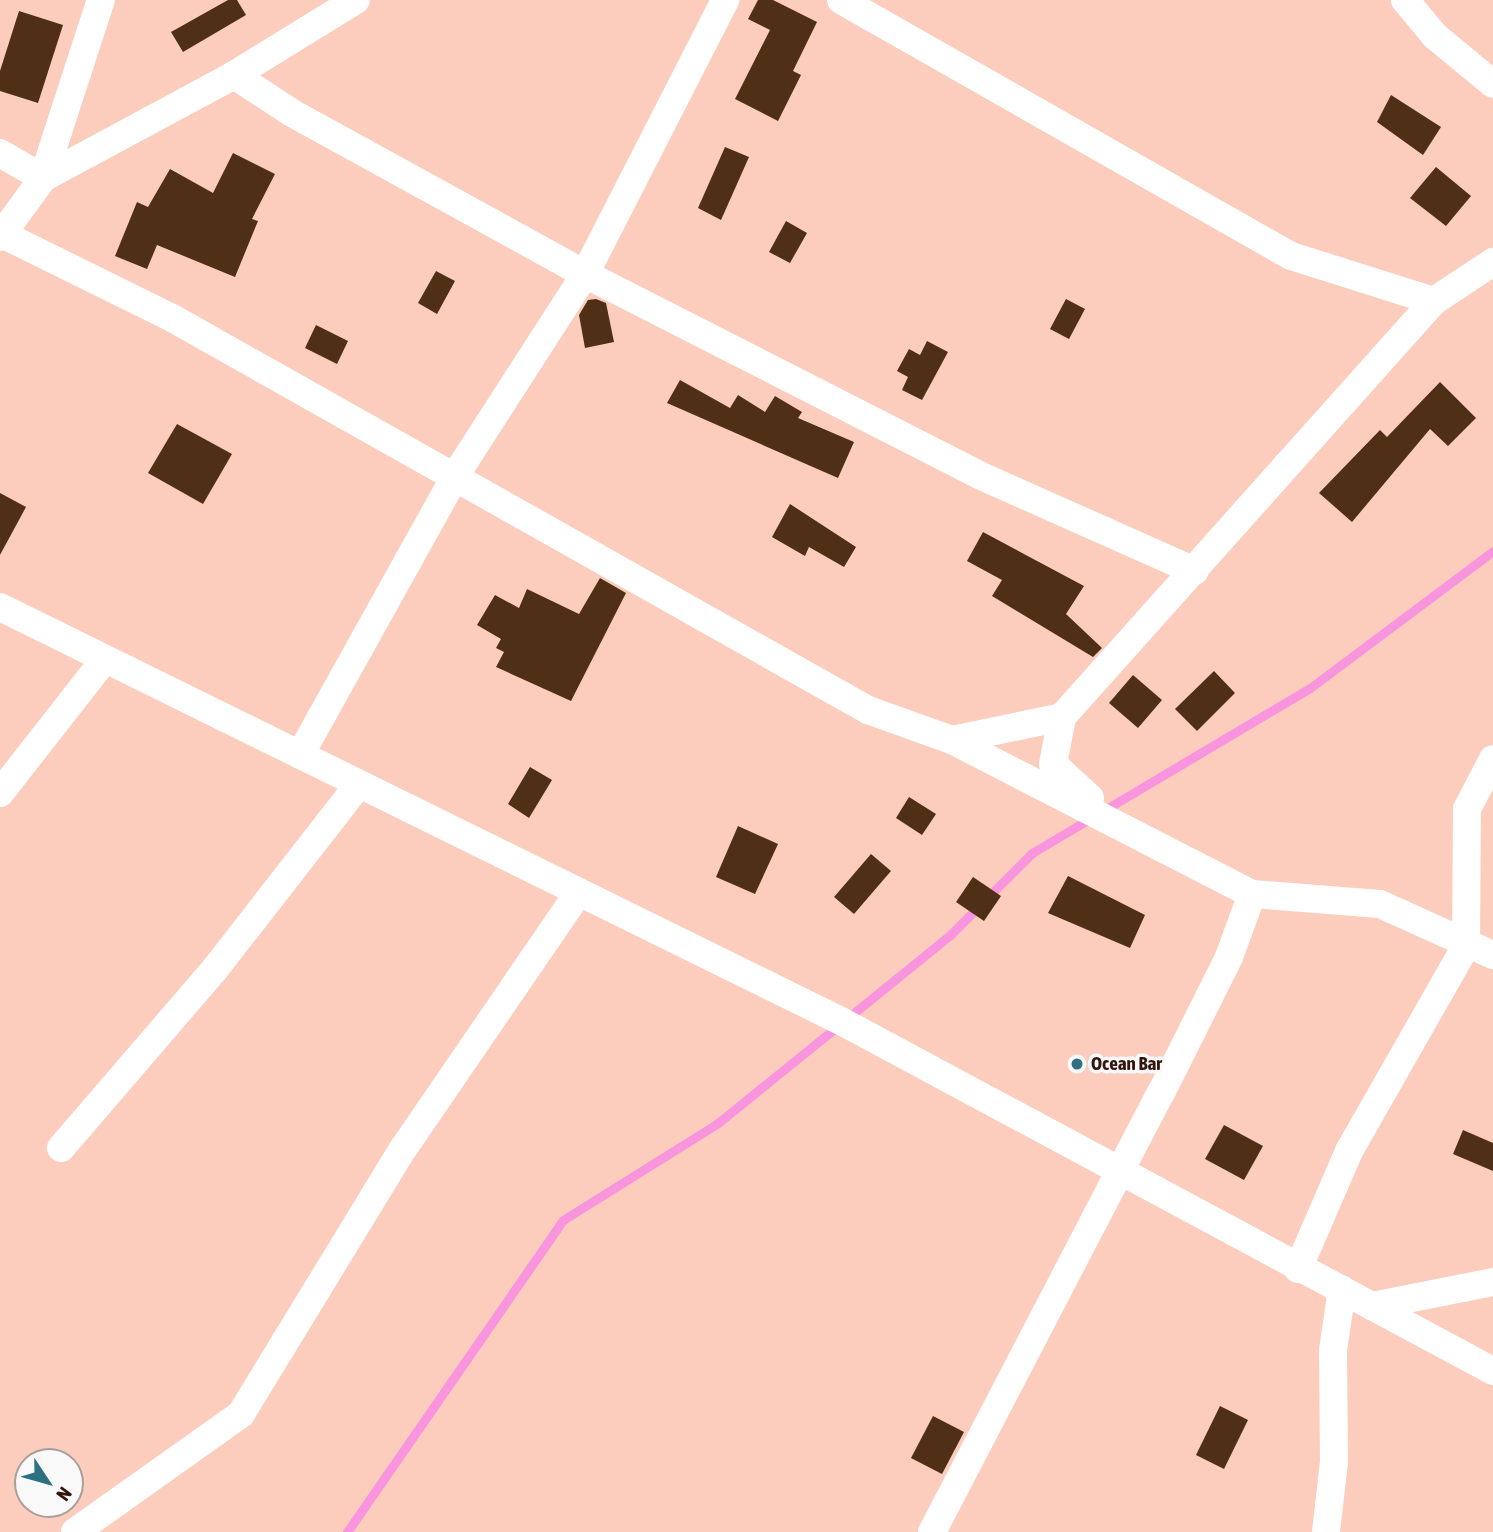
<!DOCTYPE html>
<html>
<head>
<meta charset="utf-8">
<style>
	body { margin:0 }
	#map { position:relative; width:1493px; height:1532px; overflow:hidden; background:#fcccbd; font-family:"Asap Condensed",sans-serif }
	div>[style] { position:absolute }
	.stream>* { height:9px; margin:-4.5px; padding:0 4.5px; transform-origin:4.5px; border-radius:4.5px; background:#f995de }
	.building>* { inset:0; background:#4f2f16 }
	.minor>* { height:28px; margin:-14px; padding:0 14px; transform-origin:14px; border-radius:14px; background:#fff }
	.dots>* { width:19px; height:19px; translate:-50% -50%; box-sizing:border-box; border:4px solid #f9f9f9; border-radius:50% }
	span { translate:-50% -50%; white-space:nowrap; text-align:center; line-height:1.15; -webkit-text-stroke:7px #f9f9f9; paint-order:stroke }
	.poi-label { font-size:19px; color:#33170e; font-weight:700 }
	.left { translate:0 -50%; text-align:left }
	.north { position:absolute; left:14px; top:1448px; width:70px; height:70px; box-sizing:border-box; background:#f9f9f9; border:2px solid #aa9f9b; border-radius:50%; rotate:126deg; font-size:19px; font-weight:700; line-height:28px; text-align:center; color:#33170e }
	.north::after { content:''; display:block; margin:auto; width:24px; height:32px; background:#2d7082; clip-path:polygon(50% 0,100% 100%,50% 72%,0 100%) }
</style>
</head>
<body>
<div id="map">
	<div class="stream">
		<i style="left:347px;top:1532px;width:379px;rotate:-55.3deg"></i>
		<i style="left:563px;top:1220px;width:183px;rotate:-32deg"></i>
		<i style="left:718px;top:1123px;width:299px;rotate:-39deg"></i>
		<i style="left:950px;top:935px;width:116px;rotate:-45deg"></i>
		<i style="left:1032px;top:853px;width:323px;rotate:-30.7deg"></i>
		<i style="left:1310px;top:688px;width:229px;rotate:-36.8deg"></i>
	</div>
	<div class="building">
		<i style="clip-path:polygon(228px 0,237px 0,246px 15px,183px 52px,171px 32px)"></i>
		<i style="clip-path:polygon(758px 0,773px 0,817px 22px,793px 71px,801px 75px,778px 121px,735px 99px,770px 30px,748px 19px)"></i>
		<i style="clip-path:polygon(19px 11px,63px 25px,38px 103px,0 91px,0 71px)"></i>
		<i style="clip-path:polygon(1391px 95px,1441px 127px,1423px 155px,1377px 122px)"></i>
		<i style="clip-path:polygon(725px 147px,749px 157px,721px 220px,698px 208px)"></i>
		<i style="clip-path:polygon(233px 153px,275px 174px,252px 219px,258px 221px,235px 277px,157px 245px,147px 269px,115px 256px,137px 202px,148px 207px,170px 169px,213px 193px)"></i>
		<i style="clip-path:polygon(1436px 167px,1471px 196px,1446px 226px,1410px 198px)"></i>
		<i style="clip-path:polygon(786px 221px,807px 233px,790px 263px,769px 252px)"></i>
		<i style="clip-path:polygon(436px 271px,455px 281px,437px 314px,418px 303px)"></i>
		<i style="clip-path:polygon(596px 299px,606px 303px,614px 342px,585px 348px,579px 315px,588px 300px)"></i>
		<i style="clip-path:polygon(1066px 299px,1085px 309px,1069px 339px,1050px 329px)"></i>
		<i style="clip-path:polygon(316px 325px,348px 341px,337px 364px,305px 348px)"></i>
		<i style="clip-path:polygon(927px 341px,948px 352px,922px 400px,902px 390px,908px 377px,897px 371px,909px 349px,920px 355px)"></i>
		<i style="clip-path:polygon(680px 380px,730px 408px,738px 395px,765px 412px,775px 396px,802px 412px,798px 418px,854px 442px,838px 478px,667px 403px)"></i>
		<i style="clip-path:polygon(1440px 382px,1476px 418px,1448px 446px,1430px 429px,1352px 522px,1319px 493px,1380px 430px,1387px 437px)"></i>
		<i style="clip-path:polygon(177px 424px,232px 454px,203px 504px,148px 473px)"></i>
		<i style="clip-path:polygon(0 493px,26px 507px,0 555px)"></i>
		<i style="clip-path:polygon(790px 504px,856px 547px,844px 567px,809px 547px,805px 556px,772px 537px)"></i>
		<i style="clip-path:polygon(983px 532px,1084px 586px,1066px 614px,1102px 648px,1093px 657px,992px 596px,1002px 580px,967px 561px)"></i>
		<i style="clip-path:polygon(600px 578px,626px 593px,571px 701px,496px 667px,504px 652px,496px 648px,501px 639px,477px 625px,495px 595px,519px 608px,527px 589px,579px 614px)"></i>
		<i style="clip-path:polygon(1214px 671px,1235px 693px,1197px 731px,1175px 709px)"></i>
		<i style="clip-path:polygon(1133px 675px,1162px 700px,1138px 728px,1109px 703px)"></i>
		<i style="clip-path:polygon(530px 767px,552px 780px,529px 818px,508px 804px)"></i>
		<i style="clip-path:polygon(909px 797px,936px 814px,922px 835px,896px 818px)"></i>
		<i style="clip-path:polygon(738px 826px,778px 844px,755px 894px,716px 877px)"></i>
		<i style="clip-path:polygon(871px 854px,891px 871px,854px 914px,834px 897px)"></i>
		<i style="clip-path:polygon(1068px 876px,1145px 915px,1130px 948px,1048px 913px)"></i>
		<i style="clip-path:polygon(973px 877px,1001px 896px,984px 921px,956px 902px)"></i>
		<i style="clip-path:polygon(1224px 1125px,1263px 1146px,1244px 1180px,1205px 1159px)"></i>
		<i style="clip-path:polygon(1463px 1130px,1493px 1143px,1493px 1171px,1453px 1154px)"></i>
		<i style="clip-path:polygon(1220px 1406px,1248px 1420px,1224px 1469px,1196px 1455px)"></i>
		<i style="clip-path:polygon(933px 1416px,964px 1432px,942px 1474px,911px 1458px)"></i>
	</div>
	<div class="minor">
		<i style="left:841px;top:0;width:518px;rotate:29.64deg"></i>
		<i style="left:1291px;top:256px;width:150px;rotate:17.5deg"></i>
		<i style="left:1405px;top:0;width:47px;rotate:50.2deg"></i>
		<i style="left:1435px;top:36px;width:75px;rotate:39.6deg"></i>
		<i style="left:234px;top:75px;width:69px;rotate:33.2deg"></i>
		<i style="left:292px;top:113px;width:334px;rotate:28.8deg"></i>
		<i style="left:585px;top:274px;width:442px;rotate:27deg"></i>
		<i style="left:979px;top:475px;width:236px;rotate:24deg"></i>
		<i style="left:0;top:153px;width:50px;rotate:30.2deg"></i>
		<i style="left:43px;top:178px;width:187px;rotate:-72deg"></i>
		<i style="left:2px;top:234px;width:192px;rotate:26.3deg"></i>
		<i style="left:174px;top:319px;width:797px;rotate:29.4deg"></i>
		<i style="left:868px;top:710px;width:89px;rotate:19.7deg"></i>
		<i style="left:952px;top:740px;width:337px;rotate:27.2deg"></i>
		<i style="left:1252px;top:894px;width:128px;rotate:4.5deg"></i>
		<i style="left:1380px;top:904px;width:124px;rotate:24.3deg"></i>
		<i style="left:0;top:237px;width:73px;rotate:-53.9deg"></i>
		<i style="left:43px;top:178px;width:217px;rotate:-28.3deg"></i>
		<i style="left:234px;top:75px;width:143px;rotate:-31.6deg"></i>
		<i style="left:0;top:607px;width:937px;rotate:26.21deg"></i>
		<i style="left:841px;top:1021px;width:740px;rotate:28.23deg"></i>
		<i style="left:952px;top:740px;width:112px;rotate:-11.8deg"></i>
		<i style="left:300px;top:755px;width:319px;rotate:-60.9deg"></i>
		<i style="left:455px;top:476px;width:240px;rotate:-57.2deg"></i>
		<i style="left:585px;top:274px;width:308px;rotate:-62.9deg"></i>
		<i style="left:0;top:793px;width:170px;rotate:-51.9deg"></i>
		<i style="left:1090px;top:798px;width:50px;rotate:-137.4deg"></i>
		<i style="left:1053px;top:764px;width:48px;rotate:-79.2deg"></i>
		<i style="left:1062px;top:717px;width:558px;rotate:-48.2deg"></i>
		<i style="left:1434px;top:301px;width:71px;rotate:-33.5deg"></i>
		<i style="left:61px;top:1148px;width:236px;rotate:-49.3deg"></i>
		<i style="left:215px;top:969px;width:234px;rotate:-52.1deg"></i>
		<i style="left:1298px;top:1269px;width:129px;rotate:-66.6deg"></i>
		<i style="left:1349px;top:1151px;width:236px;rotate:-60.3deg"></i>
		<i style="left:1466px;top:946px;width:137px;rotate:-89.6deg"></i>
		<i style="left:1467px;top:809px;width:56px;rotate:-62.5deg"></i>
		<i style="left:1372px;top:1306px;width:123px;rotate:-11.2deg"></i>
		<i style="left:75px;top:1532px;width:204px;rotate:-35.4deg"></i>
		<i style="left:241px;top:1414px;width:311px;rotate:-58.6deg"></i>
		<i style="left:403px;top:1149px;width:311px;rotate:-55.6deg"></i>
		<i style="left:932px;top:1532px;width:495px;rotate:-62.5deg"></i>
		<i style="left:1161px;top:1093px;width:152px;rotate:-63.4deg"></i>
		<i style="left:1229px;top:957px;width:67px;rotate:-69.9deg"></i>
		<i style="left:1326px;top:1532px;width:70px;rotate:-83.5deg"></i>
		<i style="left:1334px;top:1462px;width:112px;rotate:-90.5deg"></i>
		<i style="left:1333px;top:1350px;width:61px;rotate:-81.5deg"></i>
	</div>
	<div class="dots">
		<i style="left:1077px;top:1064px;background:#2d7082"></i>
	</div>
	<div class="poi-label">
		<span class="left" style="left:1091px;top:1064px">Ocean Bar</span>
	</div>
	<div class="north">N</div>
</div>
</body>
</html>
